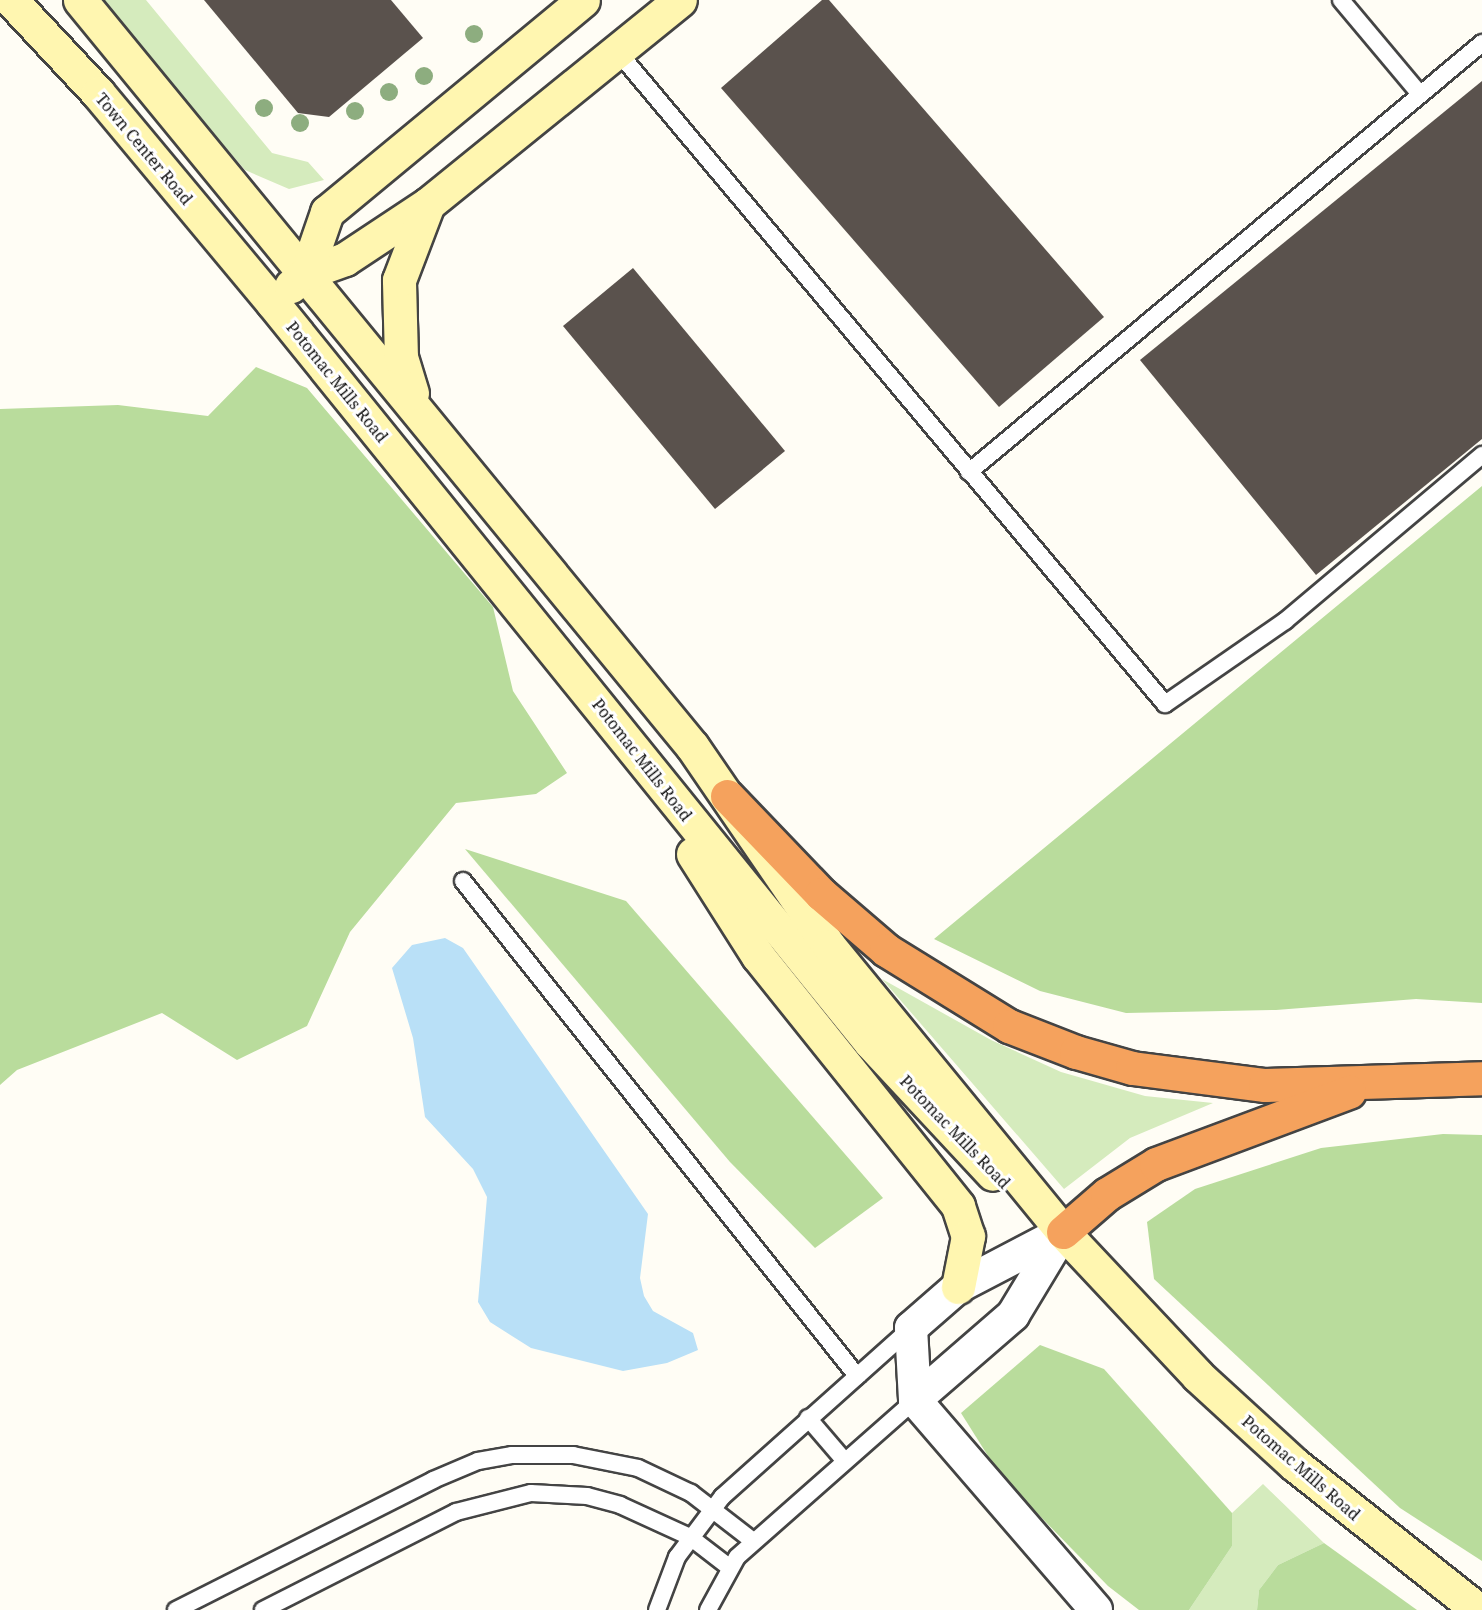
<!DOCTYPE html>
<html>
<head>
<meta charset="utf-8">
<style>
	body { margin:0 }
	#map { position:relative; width:1482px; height:1610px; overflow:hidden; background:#fffdf5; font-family:"Noto Serif",serif }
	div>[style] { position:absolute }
	.green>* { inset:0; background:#d5ebbd }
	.forest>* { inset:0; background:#b9dc9c }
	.water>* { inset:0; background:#b9e0f7 }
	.building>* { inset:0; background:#5a524d }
	.roads { filter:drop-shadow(2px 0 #444) drop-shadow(-2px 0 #444) drop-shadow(0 2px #444) drop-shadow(0 -2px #444) }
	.lane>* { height:16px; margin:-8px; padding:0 8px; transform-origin:8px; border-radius:8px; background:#fff }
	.street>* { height:32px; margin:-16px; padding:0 16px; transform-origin:16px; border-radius:16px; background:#fff }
	.secondary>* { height:33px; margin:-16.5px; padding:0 16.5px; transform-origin:16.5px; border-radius:16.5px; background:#fff6b0 }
	.highway>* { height:33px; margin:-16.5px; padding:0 16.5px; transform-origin:16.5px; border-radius:16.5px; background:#f5a25d }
	.trees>* { width:18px; height:18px; margin:-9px; border-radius:50%; background:#8dad7f }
	span { translate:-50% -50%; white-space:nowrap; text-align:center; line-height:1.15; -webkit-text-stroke:6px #fff; paint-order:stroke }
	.street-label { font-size:16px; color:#111 }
</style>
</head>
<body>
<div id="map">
	<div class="green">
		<i style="clip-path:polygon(99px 0,146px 0,272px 153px,308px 162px,324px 180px,289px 189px,245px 170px)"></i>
		<i style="clip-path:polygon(882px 979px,991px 1040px,1061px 1072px,1145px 1096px,1213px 1103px,1130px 1138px,1064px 1189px)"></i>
		<i style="clip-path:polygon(1263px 1484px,1324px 1543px,1278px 1565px,1259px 1590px,1257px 1610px,1189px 1610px,1232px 1546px,1232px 1513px)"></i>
	</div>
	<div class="forest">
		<i style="clip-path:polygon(256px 367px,307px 388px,493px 607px,513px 691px,567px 773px,536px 794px,456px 803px,350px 932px,307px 1026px,237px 1060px,162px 1013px,17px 1070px,0 1085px,0 409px,118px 405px,208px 416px)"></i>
		<i style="clip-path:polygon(1482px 486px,1482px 1003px,1416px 999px,1276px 1010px,1126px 1013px,1040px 991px,934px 939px)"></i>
		<i style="clip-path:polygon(465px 849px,626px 901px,883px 1198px,815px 1248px,730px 1162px)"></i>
		<i style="clip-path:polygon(1443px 1134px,1482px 1135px,1482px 1561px,1400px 1508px,1154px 1279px,1147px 1222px,1195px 1189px,1321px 1148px)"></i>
		<i style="clip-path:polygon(1040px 1345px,1104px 1369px,1232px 1513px,1232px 1546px,1189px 1610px,1139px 1610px,1108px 1586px,1000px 1475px,961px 1413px)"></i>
		<i style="clip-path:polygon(1324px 1543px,1417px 1610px,1257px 1610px,1259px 1590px,1278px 1565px)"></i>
	</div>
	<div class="water">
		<i style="clip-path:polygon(445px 938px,463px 948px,648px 1214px,640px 1278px,644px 1296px,653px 1311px,693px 1333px,698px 1350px,667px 1363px,623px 1371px,531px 1348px,490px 1322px,478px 1302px,487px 1197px,473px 1169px,425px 1117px,413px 1038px,392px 968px,412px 945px)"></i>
	</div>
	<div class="building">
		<i style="clip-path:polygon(204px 0,391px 0,423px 38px,329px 117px,298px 113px)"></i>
		<i style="clip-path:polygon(822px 0,829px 0,1104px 317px,999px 407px,721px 88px)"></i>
		<i style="clip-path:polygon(1482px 81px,1482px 439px,1316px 575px,1140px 360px)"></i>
		<i style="clip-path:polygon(633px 268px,785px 451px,715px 509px,563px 326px)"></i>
	</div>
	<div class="roads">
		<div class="lane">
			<i style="left:1341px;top:0;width:121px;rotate:50deg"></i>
			<i style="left:618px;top:52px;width:851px;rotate:50deg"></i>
			<i style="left:1165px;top:704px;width:146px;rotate:-34.7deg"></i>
			<i style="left:1285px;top:621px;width:258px;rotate:-40.1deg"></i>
			<i style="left:969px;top:472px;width:669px;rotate:-39.9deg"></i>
			<i style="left:463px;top:881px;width:633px;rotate:51.48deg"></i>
			<i style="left:808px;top:1418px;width:55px;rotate:49.4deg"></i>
			<i style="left:176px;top:1610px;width:288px;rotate:-26.8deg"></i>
			<i style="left:433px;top:1480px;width:49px;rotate:-22.9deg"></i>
			<i style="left:478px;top:1461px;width:35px;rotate:-10deg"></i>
			<i style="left:512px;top:1455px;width:61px"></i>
			<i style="left:573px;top:1455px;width:66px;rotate:11.3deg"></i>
			<i style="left:638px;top:1468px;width:59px;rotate:25.3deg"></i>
			<i style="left:691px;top:1493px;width:78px;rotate:37.7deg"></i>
			<i style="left:263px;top:1610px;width:216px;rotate:-26.9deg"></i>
			<i style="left:456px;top:1512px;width:77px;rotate:-14.2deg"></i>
			<i style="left:531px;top:1493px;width:56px;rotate:3.1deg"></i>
			<i style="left:587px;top:1496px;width:34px;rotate:15deg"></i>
			<i style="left:620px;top:1505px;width:77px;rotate:24.6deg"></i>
			<i style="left:690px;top:1537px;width:49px;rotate:37.6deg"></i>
			<i style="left:657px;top:1610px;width:57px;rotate:-69.3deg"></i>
			<i style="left:677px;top:1557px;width:75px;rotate:-53.1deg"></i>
			<i style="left:722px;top:1497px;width:254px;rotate:-41.8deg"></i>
			<i style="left:708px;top:1610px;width:60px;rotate:-61.3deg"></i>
			<i style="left:737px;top:1557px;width:237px;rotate:-41.4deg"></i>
		</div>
		<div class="street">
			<i style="left:1063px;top:1232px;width:119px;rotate:152.4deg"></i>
			<i style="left:958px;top:1287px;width:62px;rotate:138.9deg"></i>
			<i style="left:911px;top:1328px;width:72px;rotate:86.8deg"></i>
			<i style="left:915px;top:1400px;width:277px;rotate:49.2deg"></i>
			<i style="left:915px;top:1400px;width:130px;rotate:-40.9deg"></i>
			<i style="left:1013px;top:1315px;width:97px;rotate:-58.9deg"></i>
		</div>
		<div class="secondary">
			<i style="left:11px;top:0;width:127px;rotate:46.9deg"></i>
			<i style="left:98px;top:93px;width:272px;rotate:50.2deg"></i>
			<i style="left:272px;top:302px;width:951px;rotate:51.06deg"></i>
			<i style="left:870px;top:1042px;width:180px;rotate:47deg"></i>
			<i style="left:80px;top:0;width:965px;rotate:50.64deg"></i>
			<i style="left:692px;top:746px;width:242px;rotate:55.6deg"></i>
			<i style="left:829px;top:946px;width:370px;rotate:50.7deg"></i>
			<i style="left:1063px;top:1232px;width:197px;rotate:46.8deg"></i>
			<i style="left:1198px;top:1376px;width:130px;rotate:42.5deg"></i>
			<i style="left:1294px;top:1464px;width:235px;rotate:38.4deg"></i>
			<i style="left:306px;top:273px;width:65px;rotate:-71deg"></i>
			<i style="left:327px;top:212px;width:332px;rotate:-39.6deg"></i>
			<i style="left:291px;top:286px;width:20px;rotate:-41deg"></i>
			<i style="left:306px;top:273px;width:41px;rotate:-19.7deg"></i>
			<i style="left:345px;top:259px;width:100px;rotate:-33.5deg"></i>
			<i style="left:428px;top:204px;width:324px;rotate:-39deg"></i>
			<i style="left:412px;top:393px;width:37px;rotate:-107deg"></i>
			<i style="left:401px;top:358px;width:78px;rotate:-91.5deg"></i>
			<i style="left:399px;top:280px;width:81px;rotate:-69.1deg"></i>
			<i style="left:693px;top:854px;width:121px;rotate:57.5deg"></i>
			<i style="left:758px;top:956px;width:320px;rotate:51.3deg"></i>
			<i style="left:958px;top:1206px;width:32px;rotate:72deg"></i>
			<i style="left:968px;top:1236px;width:52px;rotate:101.1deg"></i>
		</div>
		<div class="highway">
			<i style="left:727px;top:796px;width:136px;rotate:46.2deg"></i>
			<i style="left:821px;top:894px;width:86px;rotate:40.7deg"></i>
			<i style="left:886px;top:950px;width:145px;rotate:31.7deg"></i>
			<i style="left:1009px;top:1026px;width:72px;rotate:21.2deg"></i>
			<i style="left:1076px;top:1052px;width:58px;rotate:15.9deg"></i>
			<i style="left:1132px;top:1068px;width:134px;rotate:7.3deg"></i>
			<i style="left:1265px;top:1085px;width:217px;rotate:-1.8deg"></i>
			<i style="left:1063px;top:1232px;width:58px;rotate:-40.8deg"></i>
			<i style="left:1107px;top:1194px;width:57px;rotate:-31.5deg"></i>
			<i style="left:1156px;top:1164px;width:206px;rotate:-20.5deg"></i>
		</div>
	</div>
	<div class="trees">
		<i style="left:474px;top:34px"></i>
		<i style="left:424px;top:76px"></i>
		<i style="left:389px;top:92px"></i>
		<i style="left:264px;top:108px"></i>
		<i style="left:355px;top:111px"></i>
		<i style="left:300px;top:123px"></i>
	</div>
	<div class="street-label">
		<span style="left:144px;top:149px;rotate:50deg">Town Center Road</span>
		<span style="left:337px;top:382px;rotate:51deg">Potomac Mills Road</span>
		<span style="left:642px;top:760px;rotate:52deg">Potomac Mills Road</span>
		<span style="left:955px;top:1132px;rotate:46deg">Potomac Mills Road</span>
		<span style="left:1301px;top:1468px;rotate:41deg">Potomac Mills Road</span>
	</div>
</div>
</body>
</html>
